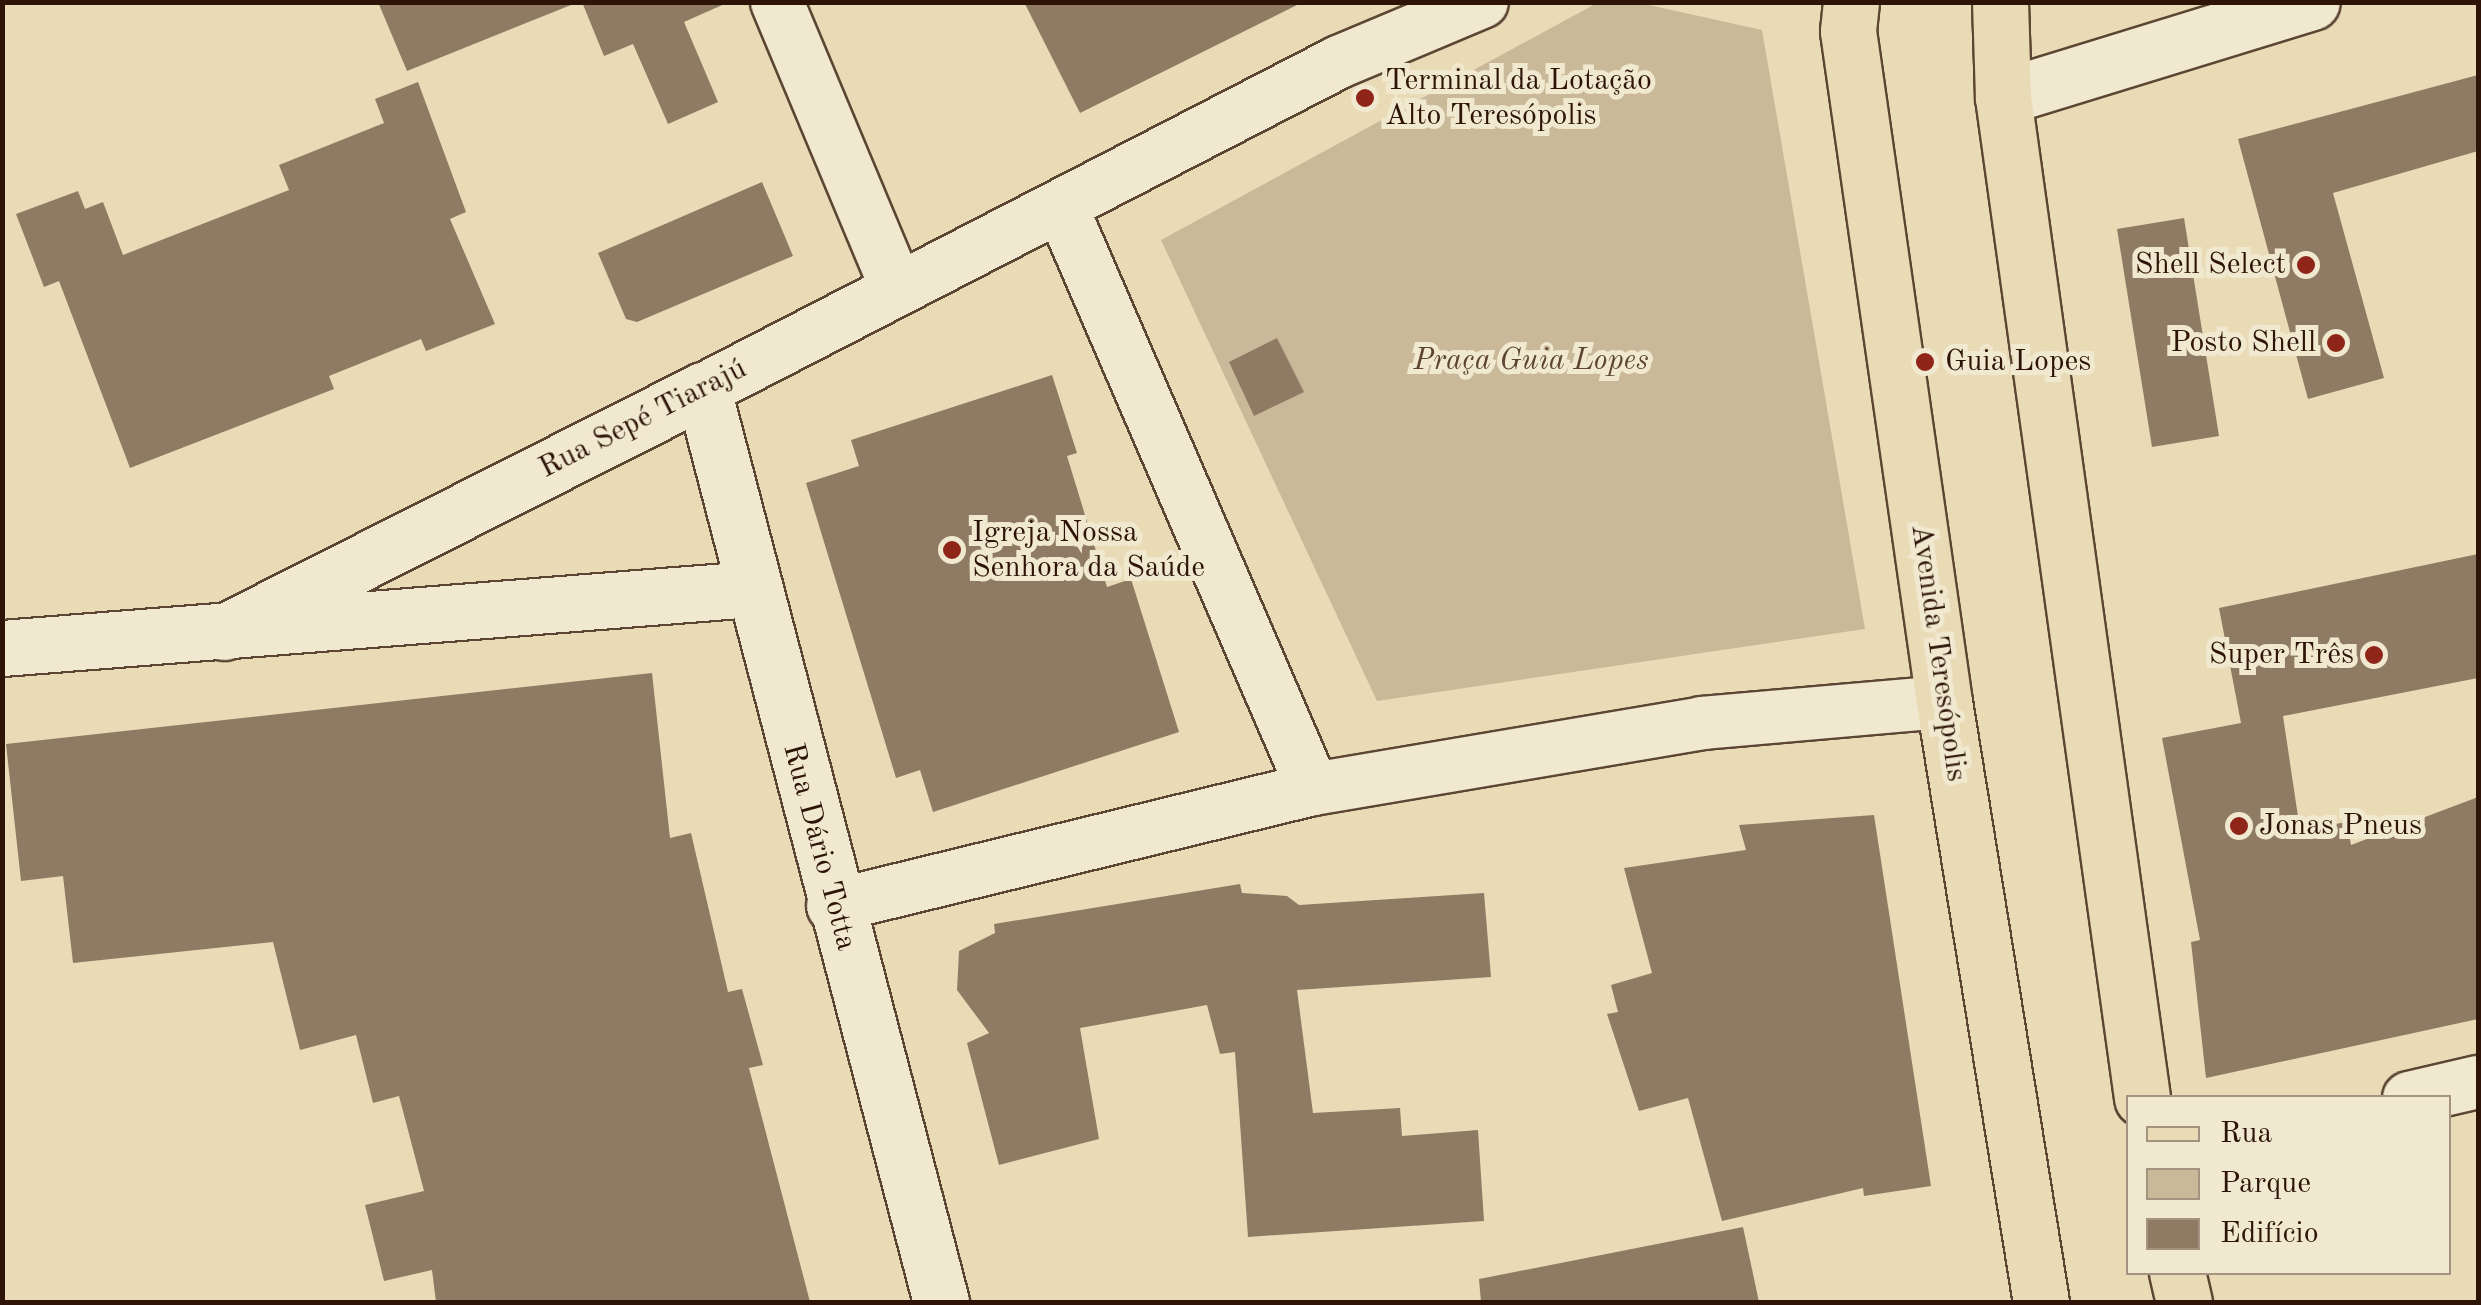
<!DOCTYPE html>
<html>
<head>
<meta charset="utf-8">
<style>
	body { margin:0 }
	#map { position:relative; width:2481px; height:1305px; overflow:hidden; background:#eadbb7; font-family:"Old Standard TT",serif }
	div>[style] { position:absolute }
	.green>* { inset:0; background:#cab999 }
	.building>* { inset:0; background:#8f7b63 }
	.roads { filter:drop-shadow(2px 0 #5c4633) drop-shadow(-2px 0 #5c4633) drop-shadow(0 2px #5c4633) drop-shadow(0 -2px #5c4633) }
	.street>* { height:52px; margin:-26px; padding:0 26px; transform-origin:26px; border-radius:26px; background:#f1e8d0 }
	.secondary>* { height:55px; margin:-27.5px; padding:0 27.5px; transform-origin:27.5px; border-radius:27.5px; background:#f1e8d0 }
	.primary>* { height:55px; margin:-27.5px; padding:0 27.5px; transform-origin:27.5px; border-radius:27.5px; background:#eadbb7 }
	.dots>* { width:28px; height:28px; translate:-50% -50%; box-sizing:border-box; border:5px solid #f1e8d0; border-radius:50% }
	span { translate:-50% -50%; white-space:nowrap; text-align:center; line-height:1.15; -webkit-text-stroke:10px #f1e8d0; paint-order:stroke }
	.poi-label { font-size:30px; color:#2d1407 }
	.left { translate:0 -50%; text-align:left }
	.right { translate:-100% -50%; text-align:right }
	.park-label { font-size:30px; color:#5c4633; font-style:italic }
	.street-label { font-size:30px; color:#2d1407 }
	.frame { position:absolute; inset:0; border:5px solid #2d1407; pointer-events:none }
	.legend { position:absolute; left:2126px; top:1095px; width:325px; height:180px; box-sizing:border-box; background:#f1e8d0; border:2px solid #a39380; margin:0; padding:12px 18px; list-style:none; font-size:30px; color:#2d1407 }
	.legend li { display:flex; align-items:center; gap:20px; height:50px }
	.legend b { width:50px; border:2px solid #a39380 }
</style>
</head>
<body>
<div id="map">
	<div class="green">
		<i style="clip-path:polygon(1597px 3px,1640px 3px,1762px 30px,1865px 629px,1377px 701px,1161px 240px)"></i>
	</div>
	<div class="building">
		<i style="clip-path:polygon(378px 2px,571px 2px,571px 5px,407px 71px)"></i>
		<i style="clip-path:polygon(582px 2px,729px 2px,684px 22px,718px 102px,668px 124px,633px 44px,604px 56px)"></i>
		<i style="clip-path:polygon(1024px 2px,1303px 2px,1080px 113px)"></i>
		<i style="clip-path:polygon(2478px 75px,2478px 151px,2333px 193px,2384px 378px,2308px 399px,2238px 139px)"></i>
		<i style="clip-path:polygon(418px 82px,466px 212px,450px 219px,495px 324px,426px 351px,421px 339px,329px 376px,334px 389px,130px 468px,59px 281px,44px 287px,16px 214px,78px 191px,85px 209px,103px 202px,123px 255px,289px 190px,279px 165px,384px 123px,375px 99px)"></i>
		<i style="clip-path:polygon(762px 182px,793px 256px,637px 322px,626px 319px,598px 253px)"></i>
		<i style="clip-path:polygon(2184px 218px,2219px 436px,2152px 447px,2117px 229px)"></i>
		<i style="clip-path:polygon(1277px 338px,1304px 392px,1254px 416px,1229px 362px)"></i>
		<i style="clip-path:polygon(1052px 375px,1077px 453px,1067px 456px,1107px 587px,1131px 579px,1179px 732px,933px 812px,920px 770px,896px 778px,806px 483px,859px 466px,851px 440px)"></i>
		<i style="clip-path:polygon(2478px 554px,2478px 678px,2283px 716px,2300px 830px,2347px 822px,2351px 845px,2478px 797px,2478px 1019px,2206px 1078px,2191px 942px,2200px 940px,2162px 738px,2241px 723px,2219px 608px)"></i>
		<i style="clip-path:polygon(652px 673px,670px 838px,691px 833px,728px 992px,742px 989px,763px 1065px,749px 1068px,810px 1302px,436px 1302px,432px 1270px,384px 1281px,365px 1205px,424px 1191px,399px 1096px,373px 1103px,356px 1035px,300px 1050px,273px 942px,73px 963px,63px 876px,21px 881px,6px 744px)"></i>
		<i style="clip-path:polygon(1874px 815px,1931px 1186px,1864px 1196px,1863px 1188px,1722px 1221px,1688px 1098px,1639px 1111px,1607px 1014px,1618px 1012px,1611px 985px,1652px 973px,1624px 868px,1746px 850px,1739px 825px)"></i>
		<i style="clip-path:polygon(1240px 884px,1242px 893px,1287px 896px,1299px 905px,1484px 893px,1491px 977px,1297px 990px,1313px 1113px,1400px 1108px,1402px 1136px,1478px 1130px,1484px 1221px,1248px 1237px,1235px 1052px,1220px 1054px,1207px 1005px,1080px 1028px,1099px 1139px,999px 1165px,967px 1043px,989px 1033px,957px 990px,959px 951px,995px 933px,994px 924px)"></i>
		<i style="clip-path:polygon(1743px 1227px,1759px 1302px,1481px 1302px,1479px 1279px)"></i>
	</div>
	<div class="roads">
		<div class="street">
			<i style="left:777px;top:2px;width:306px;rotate:67.3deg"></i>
			<i style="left:1062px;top:208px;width:633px;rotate:66.63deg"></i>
			<i style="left:703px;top:390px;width:716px;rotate:-27.28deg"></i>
			<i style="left:1339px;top:62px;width:155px;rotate:-22.8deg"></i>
			<i style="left:833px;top:906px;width:494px;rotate:-13.7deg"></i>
			<i style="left:1313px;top:789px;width:395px;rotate:-9.6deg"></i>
			<i style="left:1702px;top:723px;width:243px;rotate:-5deg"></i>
			<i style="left:2409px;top:1098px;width:71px;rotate:-13.1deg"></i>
		</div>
		<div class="secondary">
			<i style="left:2003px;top:97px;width:323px;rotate:-17.1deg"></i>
			<i style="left:224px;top:632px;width:537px;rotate:-26.8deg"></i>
			<i style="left:703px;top:390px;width:943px;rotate:75.37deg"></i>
			<i style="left:2px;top:648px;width:752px;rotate:-4.5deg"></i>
		</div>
		<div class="primary">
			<i style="left:1851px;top:2px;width:29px;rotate:96deg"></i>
			<i style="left:1848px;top:31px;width:678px;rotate:81.86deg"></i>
			<i style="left:1944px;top:702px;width:608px;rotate:80.82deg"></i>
			<i style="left:2000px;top:2px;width:95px;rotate:88.2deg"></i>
			<i style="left:2003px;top:97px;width:1011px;rotate:82.09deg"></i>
			<i style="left:2177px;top:1272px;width:31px;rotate:77deg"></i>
		</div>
	</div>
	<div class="dots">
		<i style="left:1365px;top:98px;background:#8f2418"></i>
		<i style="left:2306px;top:265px;background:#8f2418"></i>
		<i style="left:2336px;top:343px;background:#8f2418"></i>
		<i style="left:1925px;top:362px;background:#8f2418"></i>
		<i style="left:952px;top:550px;background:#8f2418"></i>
		<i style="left:2374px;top:655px;background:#8f2418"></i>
		<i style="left:2239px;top:826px;background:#8f2418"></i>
	</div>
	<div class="poi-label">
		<span class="left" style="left:1385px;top:98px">Terminal da Lotação<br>Alto Teresópolis</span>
		<span class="right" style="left:2286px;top:265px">Shell Select</span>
		<span class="right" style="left:2316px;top:343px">Posto Shell</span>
		<span class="left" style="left:1945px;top:362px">Guia Lopes</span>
		<span class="left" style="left:972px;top:550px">Igreja Nossa<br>Senhora da Saúde</span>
		<span class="right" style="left:2354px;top:655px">Super Três</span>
		<span class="left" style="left:2259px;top:826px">Jonas Pneus</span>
	</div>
	<div class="park-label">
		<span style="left:1531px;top:361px">Praça Guia Lopes</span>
	</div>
	<div class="street-label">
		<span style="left:643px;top:419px;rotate:-27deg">Rua Sepé Tiarajú</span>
		<span style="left:1938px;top:653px;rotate:82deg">Avenida Teresópolis</span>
		<span style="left:819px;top:847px;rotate:75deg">Rua Dário Totta</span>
	</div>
	<div class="frame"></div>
	<ul class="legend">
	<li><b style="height:12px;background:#eadbb7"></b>Rua</li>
	<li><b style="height:28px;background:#cab999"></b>Parque</li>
	<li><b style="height:28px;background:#8f7b63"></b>Edifício</li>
	</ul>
</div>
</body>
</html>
